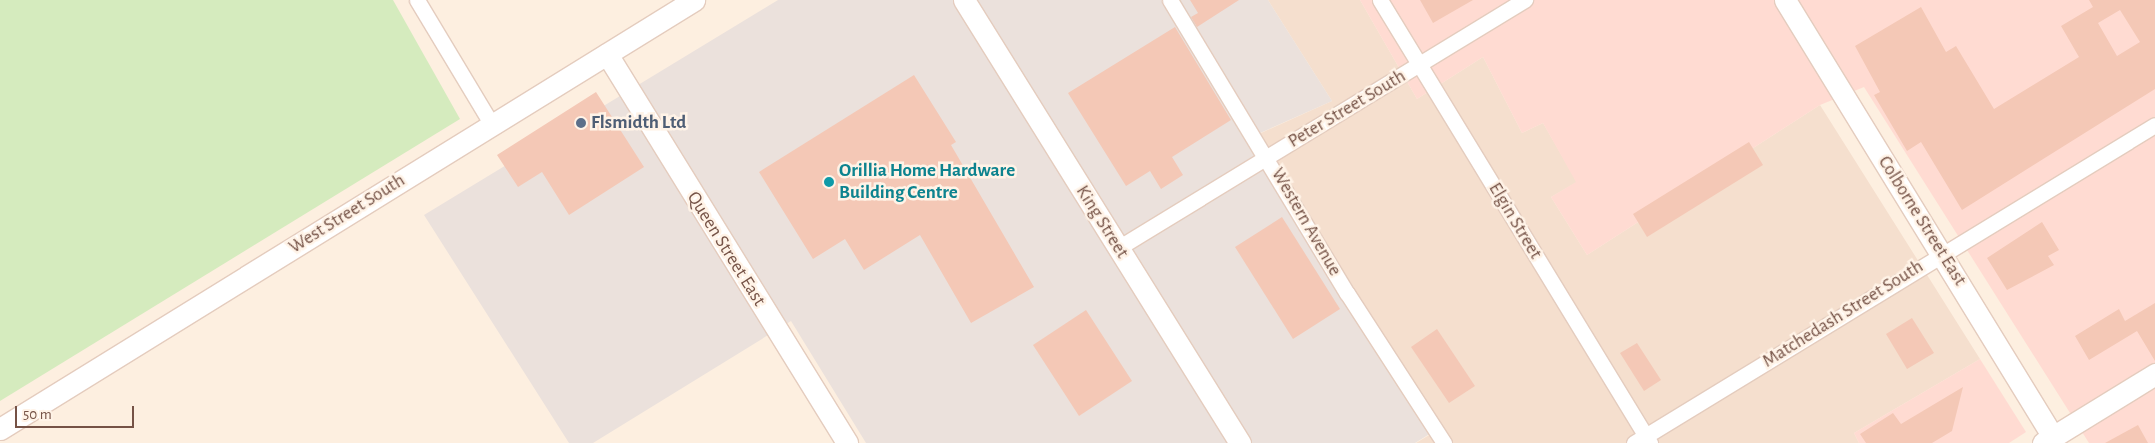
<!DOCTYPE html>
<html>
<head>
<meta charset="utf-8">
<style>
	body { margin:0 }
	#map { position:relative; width:2155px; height:443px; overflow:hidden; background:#fdefe0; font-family:"Alegreya Sans",sans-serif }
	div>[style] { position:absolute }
	.residential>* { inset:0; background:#f5dfce }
	.commercial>* { inset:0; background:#ffdbd2 }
	.industrial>* { inset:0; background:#ebe1dc }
	.green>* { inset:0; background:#d5ebbe }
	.building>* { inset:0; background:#f4c8b6 }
	.roads { filter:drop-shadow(1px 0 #e4ccbe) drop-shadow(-1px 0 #e4ccbe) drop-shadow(0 1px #e4ccbe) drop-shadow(0 -1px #e4ccbe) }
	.street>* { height:15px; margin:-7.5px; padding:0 7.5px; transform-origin:7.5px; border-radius:7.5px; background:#fff }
	.secondary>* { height:21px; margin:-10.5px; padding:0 10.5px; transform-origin:10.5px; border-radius:10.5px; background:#fff }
	.dots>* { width:14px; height:14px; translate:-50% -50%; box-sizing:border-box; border:2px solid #fff3e7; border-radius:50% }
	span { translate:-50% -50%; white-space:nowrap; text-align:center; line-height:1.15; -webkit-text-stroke:5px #fff3e7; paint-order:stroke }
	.street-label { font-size:19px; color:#755246 }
	.service-label { font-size:19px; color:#4e5e75; font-weight:700 }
	.left { translate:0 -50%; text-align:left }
	.culture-label { font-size:19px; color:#0d838f; font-weight:700 }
	.scale { position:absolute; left:15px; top:406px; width:119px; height:22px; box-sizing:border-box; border:2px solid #755246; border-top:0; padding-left:6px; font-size:15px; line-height:18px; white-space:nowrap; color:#755246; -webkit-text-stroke:4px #fff3e7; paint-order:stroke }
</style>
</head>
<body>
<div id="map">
	<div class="residential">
		<i style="clip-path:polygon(1268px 0,1360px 0,1417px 99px,1483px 57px,1522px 133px,1543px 123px,1577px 182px,1551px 197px,1587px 255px,1820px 105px,1980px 359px,1854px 433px,1859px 443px,1416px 443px,1436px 431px,1250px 138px,1332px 101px)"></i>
	</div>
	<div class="commercial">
		<i style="clip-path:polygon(1360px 0,2155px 0,2155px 443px,2089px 443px,1864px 87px,1820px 105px,1587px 255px,1551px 197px,1576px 182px,1543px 123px,1522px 133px,1483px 57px,1417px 99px)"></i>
		<i style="clip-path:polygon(1980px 359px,2026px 432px,2009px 443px,1859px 443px,1854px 433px)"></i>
	</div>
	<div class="industrial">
		<i style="clip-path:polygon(778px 0,1268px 0,1332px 101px,1251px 137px,1436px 430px,1415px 443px,866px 443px,791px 321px,593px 443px,569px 443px,424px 215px)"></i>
	</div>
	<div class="green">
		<i style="clip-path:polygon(0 0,393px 0,460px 119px,0 401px)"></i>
	</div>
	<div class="building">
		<i style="clip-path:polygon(1190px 0,1239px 0,1197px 27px,1191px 17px,1198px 13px)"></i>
		<i style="clip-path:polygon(1420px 0,1473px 0,1433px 23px)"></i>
		<i style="clip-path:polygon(evenodd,2089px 0,2155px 0,2155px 89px,1962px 210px,1921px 142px,1907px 151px,1874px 95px,1880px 92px,1855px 46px,1921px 7px,1946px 52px,1956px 46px,1994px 109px,2079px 57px,2061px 26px,2093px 7px,2089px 0,2120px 10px,2140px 42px,2117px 56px,2098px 23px,2120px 10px)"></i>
		<i style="clip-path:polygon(1175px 27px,1231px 120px,1172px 157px,1183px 175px,1161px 189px,1150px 171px,1126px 186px,1068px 93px)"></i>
		<i style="clip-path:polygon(914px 75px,956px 142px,951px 145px,1034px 287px,971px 323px,920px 235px,864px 270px,845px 239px,813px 259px,759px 172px)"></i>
		<i style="clip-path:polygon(596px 92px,644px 167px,569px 215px,542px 172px,518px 187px,497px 155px)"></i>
		<i style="clip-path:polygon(1749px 142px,1763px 165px,1647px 237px,1633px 214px)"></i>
		<i style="clip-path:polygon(1282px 217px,1340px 309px,1293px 339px,1235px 247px)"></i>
		<i style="clip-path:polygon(2042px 222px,2059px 250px,2048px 256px,2054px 265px,2007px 290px,1987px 258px)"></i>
		<i style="clip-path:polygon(2155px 303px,2155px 361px,2137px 331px,2089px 360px,2075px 336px,2119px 309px,2125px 321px)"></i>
		<i style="clip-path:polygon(1086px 310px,1132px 381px,1079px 416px,1033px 345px)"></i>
		<i style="clip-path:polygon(1912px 318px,1934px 353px,1907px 369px,1886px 334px)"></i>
		<i style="clip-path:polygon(1437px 329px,1475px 386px,1449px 403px,1411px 347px)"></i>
		<i style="clip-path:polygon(1637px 343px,1661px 380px,1644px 391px,1620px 353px)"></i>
		<i style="clip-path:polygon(1963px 387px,1952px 431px,1932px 443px,1866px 443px,1860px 434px,1893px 413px,1901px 424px)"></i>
		<i style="clip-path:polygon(2138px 425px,2148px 443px,2105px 443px)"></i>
	</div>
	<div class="roads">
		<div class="street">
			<i style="left:417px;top:0;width:146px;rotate:59deg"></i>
			<i style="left:1170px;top:0;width:342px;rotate:58.9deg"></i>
			<i style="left:1347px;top:293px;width:179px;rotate:57.1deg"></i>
			<i style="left:1380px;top:0;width:519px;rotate:58.64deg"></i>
			<i style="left:1118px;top:248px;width:477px;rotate:-31.4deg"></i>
			<i style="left:1634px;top:443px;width:610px;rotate:-31.4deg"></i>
		</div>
		<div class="secondary">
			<i style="left:964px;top:0;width:522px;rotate:58.08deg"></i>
			<i style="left:1785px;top:0;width:513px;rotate:58.48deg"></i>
			<i style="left:607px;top:54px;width:457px;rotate:58.3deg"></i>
			<i style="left:0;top:429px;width:816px;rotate:-31.72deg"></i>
			<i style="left:2043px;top:443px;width:132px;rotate:-31.6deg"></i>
		</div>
	</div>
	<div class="dots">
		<i style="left:581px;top:123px;background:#5c6f8a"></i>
		<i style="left:829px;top:182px;background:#0f9aa8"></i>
	</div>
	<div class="street-label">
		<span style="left:1347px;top:109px;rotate:-31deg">Peter Street South</span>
		<span style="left:347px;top:214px;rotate:-32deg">West Street South</span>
		<span style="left:1515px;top:221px;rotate:59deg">Elgin Street</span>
		<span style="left:1922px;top:221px;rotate:58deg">Colborne Street East</span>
		<span style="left:1102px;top:222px;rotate:58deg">King Street</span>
		<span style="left:1306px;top:222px;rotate:60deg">Western Avenue</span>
		<span style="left:726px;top:249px;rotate:58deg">Queen Street East</span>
		<span style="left:1843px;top:314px;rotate:-32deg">Matchedash Street South</span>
	</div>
	<div class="service-label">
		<span class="left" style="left:591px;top:123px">Flsmidth Ltd</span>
	</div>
	<div class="culture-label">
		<span class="left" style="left:839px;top:182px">Orillia Home Hardware<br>Building Centre</span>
	</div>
	<div class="scale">50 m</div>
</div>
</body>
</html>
